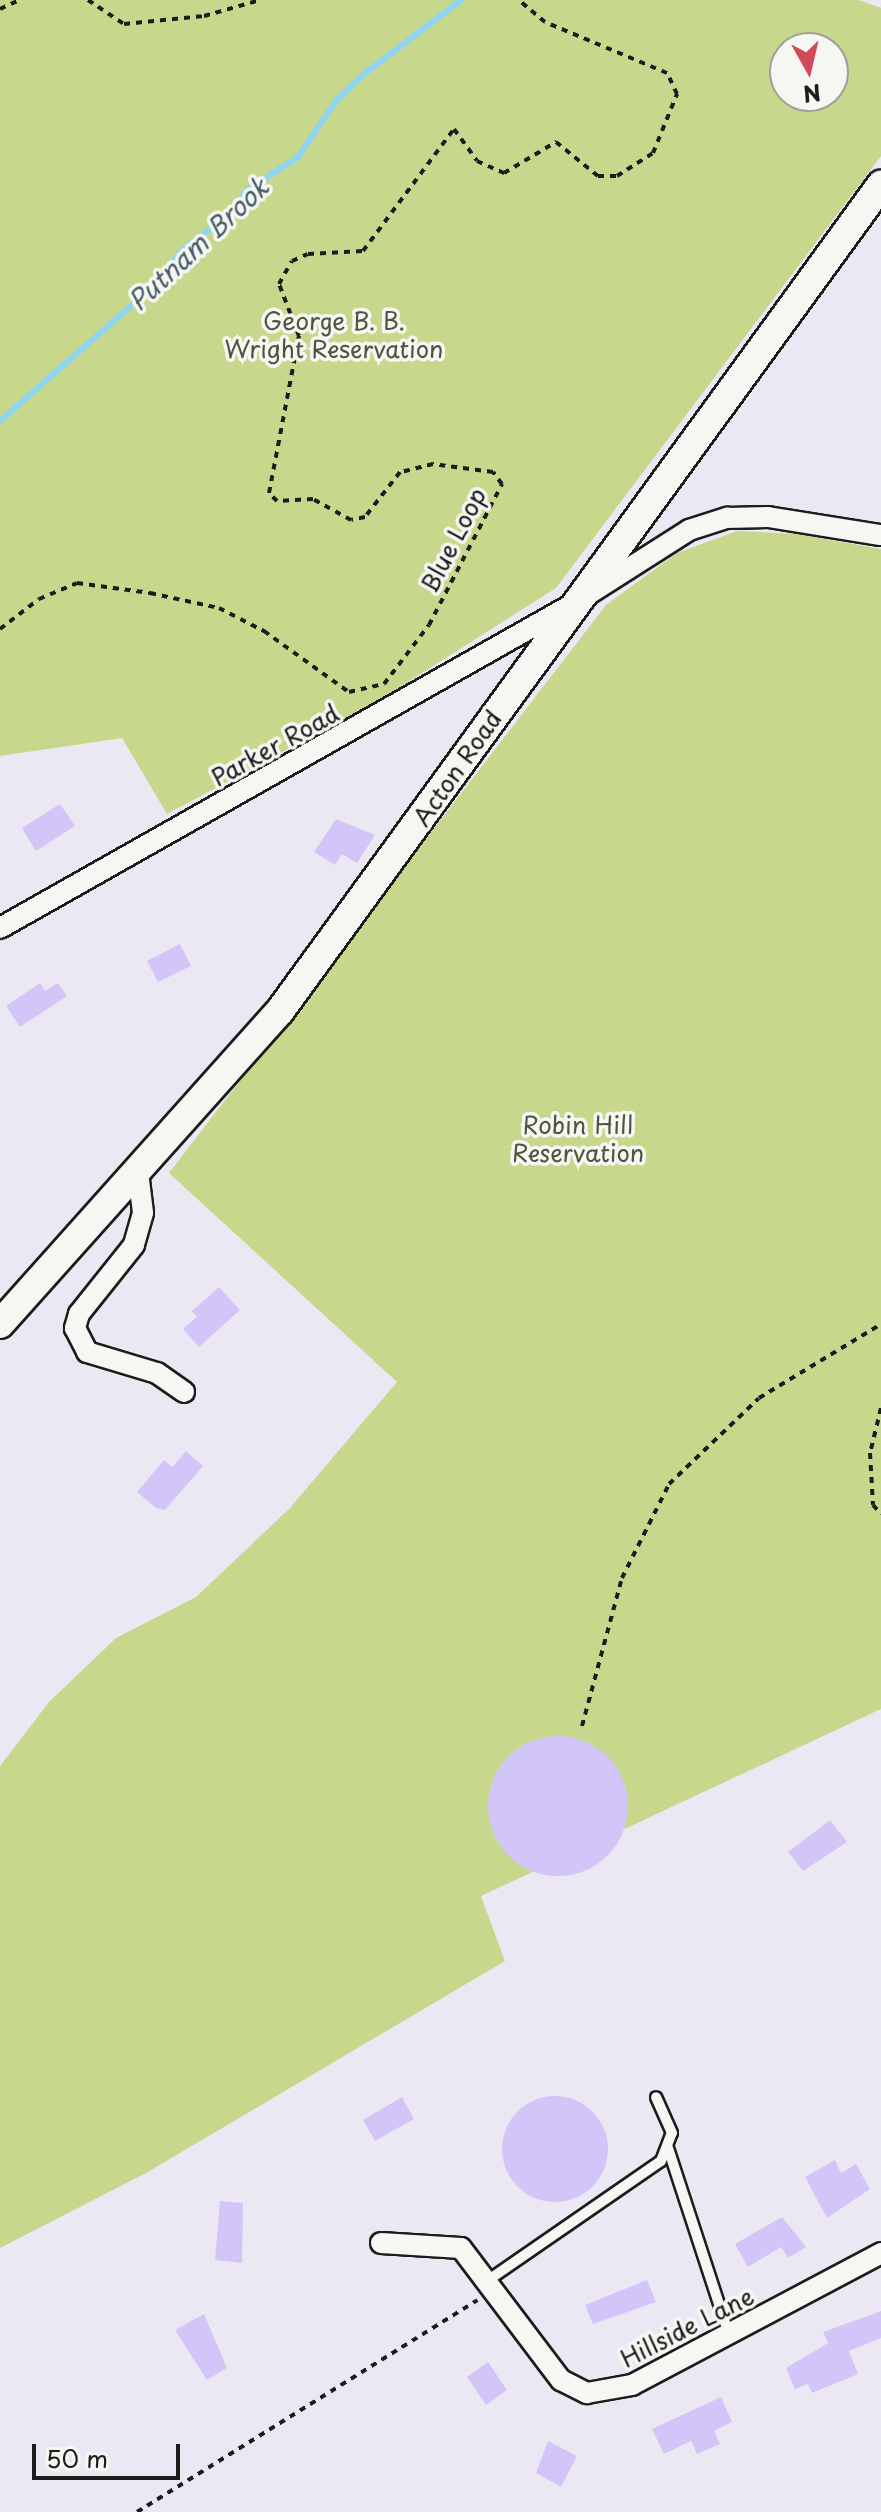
<!DOCTYPE html>
<html>
<head>
<meta charset="utf-8">
<style>
	body { margin:0 }
	#map { position:relative; width:881px; height:2512px; overflow:hidden; background:#ebe8f4; font-family:"Playpen Sans",sans-serif }
	div>[style] { position:absolute }
	.green>* { inset:0; background:#c7d88d }
	.stream>* { height:6px; margin:-3px; padding:0 3px; transform-origin:3px; border-radius:3px; background:#8fd4f0 }
	.building>* { inset:0; background:#d2c6f8 }
	.round { border-radius:50% }
	.path>* { height:4px; margin-top:-2px; transform-origin:0; background:repeating-linear-gradient(90deg,#1c1c1c 0 6px,transparent 0 12px) }
	.roads { filter:drop-shadow(2px 0 #1c1c1c) drop-shadow(-2px 0 #1c1c1c) drop-shadow(0 2px #1c1c1c) drop-shadow(0 -2px #1c1c1c) }
	.lane>* { height:10px; margin:-5px; padding:0 5px; transform-origin:5px; border-radius:5px; background:#f6f6f2 }
	.street>* { height:20px; margin:-10px; padding:0 10px; transform-origin:10px; border-radius:10px; background:#f6f6f2 }
	.secondary>* { height:28px; margin:-14px; padding:0 14px; transform-origin:14px; border-radius:14px; background:#f6f6f2 }
	span { translate:-50% -50%; white-space:nowrap; text-align:center; line-height:1.15; -webkit-text-stroke:7px #f6f6f2; paint-order:stroke }
	.park-label { font-size:24px; color:#4f543e }
	.street-label { font-size:24px; color:#1c1c1c }
	.water-label { font-size:26px; color:#445c66; font-style:italic }
	.north { position:absolute; left:769px; top:32px; width:80px; height:80px; box-sizing:border-box; background:#f6f6f2; border:2px solid #9f9f9c; border-radius:50%; rotate:172deg; font-size:22px; font-weight:700; line-height:32px; text-align:center; color:#1c1c1c }
	.north::after { content:''; display:block; margin:auto; width:28px; height:36px; background:#d1495b; clip-path:polygon(50% 0,100% 100%,50% 72%,0 100%) }
	.scale { position:absolute; left:32px; top:2444px; width:148px; height:36px; box-sizing:border-box; border:4px solid #1c1c1c; border-top:0; padding-left:10px; font-size:24px; line-height:28px; white-space:nowrap; color:#1c1c1c; -webkit-text-stroke:6px #f6f6f2; paint-order:stroke }
</style>
</head>
<body>
<div id="map">
	<div class="green">
		<i style="clip-path:polygon(evenodd,0 0,859px 0,881px 8px,881px 156px,556px 588px,381px 699px,167px 814px,122px 738px,0 756px,0 0,833px 48px,833px 96px,785px 96px,785px 48px,833px 48px)"></i>
		<i style="clip-path:polygon(737px 531px,796px 534px,881px 549px,881px 1709px,481px 1896px,505px 1961px,146px 2173px,0 2248px,0 1766px,49px 1702px,116px 1638px,196px 1597px,289px 1509px,397px 1382px,169px 1173px,606px 605px,677px 553px)"></i>
	</div>
	<div class="stream">
		<i style="left:0;top:421px;width:209px;rotate:-41.3deg"></i>
		<i style="left:157px;top:283px;width:40px;rotate:-53deg"></i>
		<i style="left:181px;top:251px;width:58px;rotate:-37.3deg"></i>
		<i style="left:227px;top:216px;width:33px;rotate:-52deg"></i>
		<i style="left:247px;top:190px;width:61px;rotate:-32.9deg"></i>
		<i style="left:298px;top:157px;width:68px;rotate:-55.8deg"></i>
		<i style="left:336px;top:101px;width:39px;rotate:-44deg"></i>
		<i style="left:364px;top:74px;width:122px;rotate:-37.3deg"></i>
	</div>
	<div class="building">
		<i style="clip-path:polygon(60px 804px,75px 826px,36px 851px,22px 828px)"></i>
		<i style="clip-path:polygon(336px 819px,375px 835px,357px 863px,342px 854px,335px 865px,314px 852px)"></i>
		<i style="clip-path:polygon(180px 944px,191px 966px,158px 982px,147px 961px)"></i>
		<i style="clip-path:polygon(40px 983px,45px 991px,58px 983px,67px 996px,20px 1027px,6px 1006px)"></i>
		<i style="clip-path:polygon(219px 1287px,240px 1310px,199px 1347px,183px 1329px,197px 1317px,192px 1311px)"></i>
		<i style="clip-path:polygon(186px 1451px,203px 1466px,165px 1510px,156px 1508px,137px 1492px,164px 1460px,172px 1467px)"></i>
		<i class="round" style="left:488px;top:1736px;width:140px;height:140px"></i>
		<i style="clip-path:polygon(830px 1820px,847px 1842px,803px 1871px,788px 1852px)"></i>
		<i class="round" style="left:502px;top:2096px;width:106px;height:106px"></i>
		<i style="clip-path:polygon(402px 2097px,414px 2119px,375px 2141px,363px 2120px)"></i>
		<i style="clip-path:polygon(835px 2160px,841px 2173px,856px 2164px,870px 2189px,827px 2218px,805px 2177px)"></i>
		<i style="clip-path:polygon(220px 2201px,243px 2203px,242px 2263px,215px 2260px)"></i>
		<i style="clip-path:polygon(782px 2217px,806px 2247px,788px 2258px,781px 2247px,748px 2267px,735px 2244px)"></i>
		<i style="clip-path:polygon(647px 2280px,656px 2302px,593px 2324px,585px 2305px)"></i>
		<i style="clip-path:polygon(881px 2311px,881px 2338px,849px 2351px,858px 2374px,812px 2393px,808px 2384px,795px 2389px,786px 2368px,828px 2343px,823px 2332px)"></i>
		<i style="clip-path:polygon(204px 2314px,227px 2368px,207px 2380px,175px 2330px)"></i>
		<i style="clip-path:polygon(488px 2362px,507px 2390px,486px 2405px,467px 2377px)"></i>
		<i style="clip-path:polygon(721px 2397px,732px 2422px,714px 2431px,720px 2444px,697px 2454px,691px 2441px,664px 2454px,652px 2429px)"></i>
		<i style="clip-path:polygon(548px 2441px,577px 2456px,561px 2487px,536px 2473px)"></i>
	</div>
	<div class="path">
		<i style="left:88px;top:0;width:43px;rotate:33.7deg"></i>
		<i style="left:124px;top:24px;width:80px;rotate:-5.7deg"></i>
		<i style="left:204px;top:16px;width:58px;rotate:-15.9deg"></i>
		<i style="left:0;top:9px;width:21px;rotate:-25deg"></i>
		<i style="left:0;top:629px;width:49px;rotate:-37.6deg"></i>
		<i style="left:39px;top:599px;width:41px;rotate:-22.8deg"></i>
		<i style="left:77px;top:583px;width:74px;rotate:7.8deg"></i>
		<i style="left:150px;top:593px;width:71px;rotate:12.3deg"></i>
		<i style="left:219px;top:608px;width:51px;rotate:27.1deg"></i>
		<i style="left:264px;top:631px;width:105px;rotate:35.7deg"></i>
		<i style="left:349px;top:692px;width:36px;rotate:-13deg"></i>
		<i style="left:384px;top:684px;width:74px;rotate:-52.7deg"></i>
		<i style="left:429px;top:625px;width:159px;rotate:-62.6deg"></i>
		<i style="left:502px;top:484px;width:15px;rotate:-127deg"></i>
		<i style="left:493px;top:472px;width:61px;rotate:-172.4deg"></i>
		<i style="left:433px;top:464px;width:34px;rotate:166deg"></i>
		<i style="left:400px;top:472px;width:57px;rotate:127.9deg"></i>
		<i style="left:365px;top:517px;width:14px;rotate:168deg"></i>
		<i style="left:351px;top:520px;width:43px;rotate:-151.1deg"></i>
		<i style="left:313px;top:499px;width:36px;rotate:177deg"></i>
		<i style="left:277px;top:501px;width:11px;rotate:-135deg"></i>
		<i style="left:269px;top:493px;width:160px;rotate:-79.2deg"></i>
		<i style="left:299px;top:336px;width:56px;rotate:-111deg"></i>
		<i style="left:279px;top:284px;width:26px;rotate:-61deg"></i>
		<i style="left:292px;top:261px;width:17px;rotate:-24deg"></i>
		<i style="left:308px;top:254px;width:55px;rotate:-3.1deg"></i>
		<i style="left:363px;top:251px;width:152px;rotate:-53.3deg"></i>
		<i style="left:454px;top:129px;width:39px;rotate:54deg"></i>
		<i style="left:477px;top:161px;width:30px;rotate:24deg"></i>
		<i style="left:504px;top:173px;width:61px;rotate:-30.8deg"></i>
		<i style="left:556px;top:142px;width:54px;rotate:39deg"></i>
		<i style="left:598px;top:176px;width:19px"></i>
		<i style="left:617px;top:176px;width:43px;rotate:-32.6deg"></i>
		<i style="left:653px;top:153px;width:64px;rotate:-67.9deg"></i>
		<i style="left:677px;top:94px;width:23px;rotate:-115deg"></i>
		<i style="left:667px;top:73px;width:132px;rotate:-157.3deg"></i>
		<i style="left:545px;top:22px;width:34px;rotate:-140deg"></i>
		<i style="left:881px;top:1408px;width:46px;rotate:103.7deg"></i>
		<i style="left:870px;top:1453px;width:52px;rotate:86.7deg"></i>
		<i style="left:873px;top:1505px;width:12px;rotate:48deg"></i>
		<i style="left:582px;top:1726px;width:153px;rotate:-74.9deg"></i>
		<i style="left:622px;top:1578px;width:105px;rotate:-63.4deg"></i>
		<i style="left:669px;top:1484px;width:124px;rotate:-43.7deg"></i>
		<i style="left:759px;top:1398px;width:143px;rotate:-31.2deg"></i>
		<i style="left:137px;top:2512px;width:401px;rotate:-31.9deg"></i>
	</div>
	<div class="roads">
		<div class="lane">
			<i style="left:668px;top:2148px;width:197px;rotate:71.9deg"></i>
			<i style="left:487px;top:2281px;width:211px;rotate:-34.6deg"></i>
			<i style="left:661px;top:2161px;width:30px;rotate:-69deg"></i>
			<i style="left:672px;top:2133px;width:39px;rotate:-114deg"></i>
		</div>
		<div class="street">
			<i style="left:0;top:928px;width:658px;rotate:-29.49deg"></i>
			<i style="left:573px;top:604px;width:138px;rotate:-32.5deg"></i>
			<i style="left:689px;top:530px;width:40px;rotate:-18deg"></i>
			<i style="left:727px;top:518px;width:41px;rotate:-1.4deg"></i>
			<i style="left:768px;top:517px;width:114px;rotate:9.1deg"></i>
			<i style="left:138px;top:1172px;width:41px;rotate:83deg"></i>
			<i style="left:143px;top:1213px;width:33px;rotate:106deg"></i>
			<i style="left:134px;top:1245px;width:88px;rotate:128.6deg"></i>
			<i style="left:79px;top:1314px;width:15px;rotate:106deg"></i>
			<i style="left:75px;top:1328px;width:27px;rotate:63deg"></i>
			<i style="left:87px;top:1352px;width:73px;rotate:16.7deg"></i>
			<i style="left:157px;top:1373px;width:33px;rotate:35deg"></i>
			<i style="left:381px;top:2243px;width:80px;rotate:3.6deg"></i>
			<i style="left:461px;top:2248px;width:166px;rotate:52.9deg"></i>
			<i style="left:561px;top:2380px;width:29px;rotate:27deg"></i>
			<i style="left:587px;top:2393px;width:46px;rotate:-10.1deg"></i>
			<i style="left:632px;top:2385px;width:282px;rotate:-27.9deg"></i>
		</div>
		<div class="secondary">
			<i style="left:0;top:1324px;width:420px;rotate:-48.2deg"></i>
			<i style="left:280px;top:1011px;width:1022px;rotate:-53.96deg"></i>
		</div>
	</div>
	<div class="park-label">
		<span style="left:334px;top:335px">George B. B.<br>Wright Reservation</span>
		<span style="left:578px;top:1139px">Robin Hill<br>Reservation</span>
	</div>
	<div class="street-label">
		<span style="left:453px;top:540px;rotate:-63deg">Blue Loop</span>
		<span style="left:275px;top:745px;rotate:-29deg">Parker Road</span>
		<span style="left:457px;top:768px;rotate:-55deg">Acton Road</span>
		<span style="left:687px;top:2327px;rotate:-27deg">Hillside Lane</span>
	</div>
	<div class="water-label">
		<span style="left:198px;top:244px;rotate:-43deg">Putnam Brook</span>
	</div>
	<div class="north">N</div>
	<div class="scale">50 m</div>
</div>
</body>
</html>
